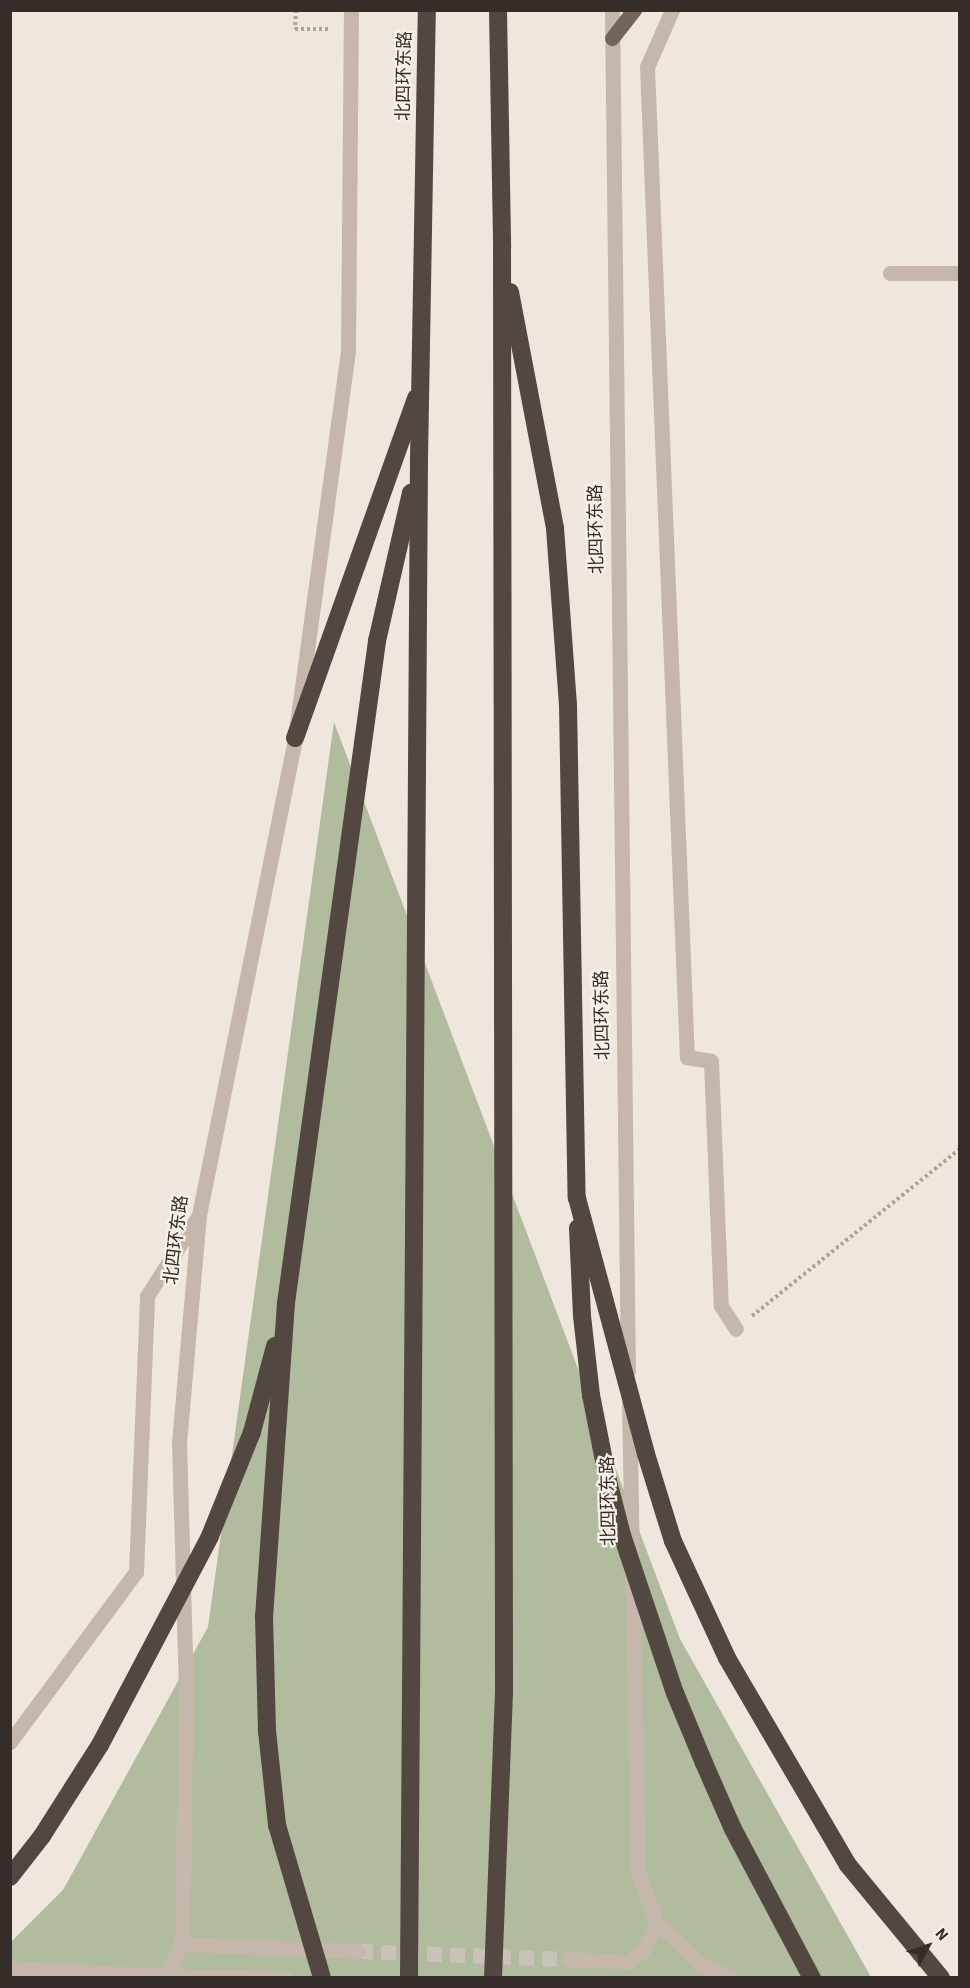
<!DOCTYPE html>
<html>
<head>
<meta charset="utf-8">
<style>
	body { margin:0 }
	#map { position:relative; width:970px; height:1988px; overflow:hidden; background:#efe7dd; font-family:"Source Sans 3","Noto Sans SC",sans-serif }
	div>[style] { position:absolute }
	.green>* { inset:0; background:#b1bc9f }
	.minor-tunnel>* { height:15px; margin-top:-7.5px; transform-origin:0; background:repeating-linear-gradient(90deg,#cac2b9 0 15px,transparent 0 23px) }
	.path>* { height:4px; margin-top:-2px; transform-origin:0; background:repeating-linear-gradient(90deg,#b1a295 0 3px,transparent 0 6px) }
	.minor>* { height:15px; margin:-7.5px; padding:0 7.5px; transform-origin:7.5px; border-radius:7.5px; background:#c5b7ab }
	.major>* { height:15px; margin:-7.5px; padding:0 7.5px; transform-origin:7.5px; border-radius:7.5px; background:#74655c }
	.highway>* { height:18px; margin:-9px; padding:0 9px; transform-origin:9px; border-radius:9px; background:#534741 }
	.highway-bridge>* { height:18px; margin:-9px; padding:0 9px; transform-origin:9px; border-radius:9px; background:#534741 }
	span { translate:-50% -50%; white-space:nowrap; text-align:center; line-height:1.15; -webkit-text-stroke:4.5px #f7f1e9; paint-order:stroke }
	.street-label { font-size:18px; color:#342d29 }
	.frame { position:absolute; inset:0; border:12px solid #342d29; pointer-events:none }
	.north { position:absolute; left:898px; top:1916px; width:60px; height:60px; -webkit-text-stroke:4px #f7f1e9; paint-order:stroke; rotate:50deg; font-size:16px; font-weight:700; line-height:24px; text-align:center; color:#342d29 }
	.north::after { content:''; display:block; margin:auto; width:21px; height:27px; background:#342d29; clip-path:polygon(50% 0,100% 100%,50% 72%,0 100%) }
</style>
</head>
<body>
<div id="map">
	<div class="green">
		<i style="clip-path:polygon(334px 722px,680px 1639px,871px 1977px,11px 1978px,10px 1943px,63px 1890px,208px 1627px)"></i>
	</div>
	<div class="minor-tunnel">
		<i style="left:358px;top:1951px;width:210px;rotate:2.2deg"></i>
	</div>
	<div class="path">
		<i style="left:296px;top:10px;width:19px;rotate:93deg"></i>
		<i style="left:295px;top:29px;width:34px"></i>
		<i style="left:752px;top:1316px;width:267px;rotate:-38.8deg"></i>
	</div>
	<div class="minor">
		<i style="left:612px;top:10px;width:1361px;rotate:89.33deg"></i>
		<i style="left:672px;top:10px;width:62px;rotate:113.7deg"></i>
		<i style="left:647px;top:67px;width:991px;rotate:87.69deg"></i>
		<i style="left:687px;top:1057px;width:24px;rotate:9deg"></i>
		<i style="left:711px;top:1061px;width:245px;rotate:87.7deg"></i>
		<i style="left:721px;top:1306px;width:27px;rotate:57deg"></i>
		<i style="left:890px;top:273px;width:70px"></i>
		<i style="left:629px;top:1404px;width:469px;rotate:88.9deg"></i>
		<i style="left:638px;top:1873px;width:53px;rotate:68.8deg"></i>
		<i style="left:657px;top:1922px;width:62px;rotate:44.3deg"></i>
		<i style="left:701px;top:1965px;width:33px;rotate:23deg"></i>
		<i style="left:10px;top:1742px;width:212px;rotate:-53.5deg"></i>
		<i style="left:136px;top:1572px;width:276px;rotate:-87.7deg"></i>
		<i style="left:147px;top:1296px;width:93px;rotate:-57.3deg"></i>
		<i style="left:182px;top:1944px;width:176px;rotate:2.3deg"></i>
		<i style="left:568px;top:1959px;width:61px;rotate:2.8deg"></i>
		<i style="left:629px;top:1962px;width:20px;rotate:-41deg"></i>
		<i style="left:644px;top:1949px;width:30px;rotate:-64deg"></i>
		<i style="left:10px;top:1968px;width:155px;rotate:3deg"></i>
		<i style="left:165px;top:1976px;width:120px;rotate:1deg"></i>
		<i style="left:165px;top:1976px;width:36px;rotate:-62deg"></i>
		<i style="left:182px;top:1944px;width:253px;rotate:-89.1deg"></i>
		<i style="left:186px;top:1691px;width:248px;rotate:-91.6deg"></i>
		<i style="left:179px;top:1443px;width:229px;rotate:-85deg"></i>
		<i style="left:199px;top:1215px;width:487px;rotate:-78.6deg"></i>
		<i style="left:295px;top:738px;width:392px;rotate:-82.2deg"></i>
		<i style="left:348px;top:350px;width:340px;rotate:-89.5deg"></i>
	</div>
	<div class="major">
		<i style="left:612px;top:38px;width:36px;rotate:-52deg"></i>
	</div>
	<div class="highway">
		<i style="left:498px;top:10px;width:238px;rotate:89deg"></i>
		<i style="left:502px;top:248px;width:1444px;rotate:89.92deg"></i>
		<i style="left:510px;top:292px;width:240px;rotate:79.2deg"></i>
		<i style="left:555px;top:528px;width:177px;rotate:85.8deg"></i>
		<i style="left:295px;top:738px;width:361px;rotate:-70.4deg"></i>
		<i style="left:286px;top:1303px;width:668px;rotate:-82.17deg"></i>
		<i style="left:377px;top:641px;width:152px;rotate:-77.1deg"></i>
		<i style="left:411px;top:1696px;width:1237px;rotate:-89.63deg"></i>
		<i style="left:419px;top:459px;width:449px;rotate:-89deg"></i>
	</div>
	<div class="highway-bridge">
		<i style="left:568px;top:705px;width:493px;rotate:89deg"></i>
		<i style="left:577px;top:1198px;width:265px;rotate:74.9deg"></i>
		<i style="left:646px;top:1454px;width:91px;rotate:72.8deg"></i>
		<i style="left:673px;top:1541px;width:129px;rotate:65.2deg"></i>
		<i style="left:727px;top:1658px;width:240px;rotate:59.7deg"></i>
		<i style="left:848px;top:1865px;width:146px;rotate:50.5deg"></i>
		<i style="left:578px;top:1228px;width:88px;rotate:87.4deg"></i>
		<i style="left:582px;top:1316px;width:80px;rotate:83.5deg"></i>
		<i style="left:591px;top:1395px;width:88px;rotate:78.8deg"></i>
		<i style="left:608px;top:1481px;width:56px;rotate:75.5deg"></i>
		<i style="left:622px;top:1535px;width:167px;rotate:71.5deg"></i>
		<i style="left:675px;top:1693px;width:76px;rotate:67.5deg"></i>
		<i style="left:704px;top:1763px;width:72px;rotate:66.3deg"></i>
		<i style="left:733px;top:1829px;width:169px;rotate:62.1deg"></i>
		<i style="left:286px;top:1303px;width:314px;rotate:94deg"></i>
		<i style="left:264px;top:1616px;width:115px;rotate:88.5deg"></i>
		<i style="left:267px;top:1731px;width:95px;rotate:83.9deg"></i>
		<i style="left:277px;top:1825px;width:159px;rotate:73.6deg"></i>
		<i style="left:10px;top:1877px;width:52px;rotate:-52deg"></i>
		<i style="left:42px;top:1836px;width:108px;rotate:-57.5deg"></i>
		<i style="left:100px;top:1745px;width:236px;rotate:-62.2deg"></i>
		<i style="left:210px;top:1536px;width:112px;rotate:-68deg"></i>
		<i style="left:252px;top:1432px;width:89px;rotate:-75deg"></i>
		<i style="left:409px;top:1978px;width:282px;rotate:-89.6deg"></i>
		<i style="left:493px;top:1978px;width:286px;rotate:-87.8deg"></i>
	</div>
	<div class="street-label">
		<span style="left:405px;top:76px;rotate:-89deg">北四环东路</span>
		<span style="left:597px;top:529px;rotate:-91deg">北四环东路</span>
		<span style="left:603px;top:1015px;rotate:-91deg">北四环东路</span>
		<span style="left:177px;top:1240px;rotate:-83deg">北四环东路</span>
		<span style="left:609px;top:1501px;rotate:-91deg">北四环东路</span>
	</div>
	<div class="frame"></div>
	<div class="north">N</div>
</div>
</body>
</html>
